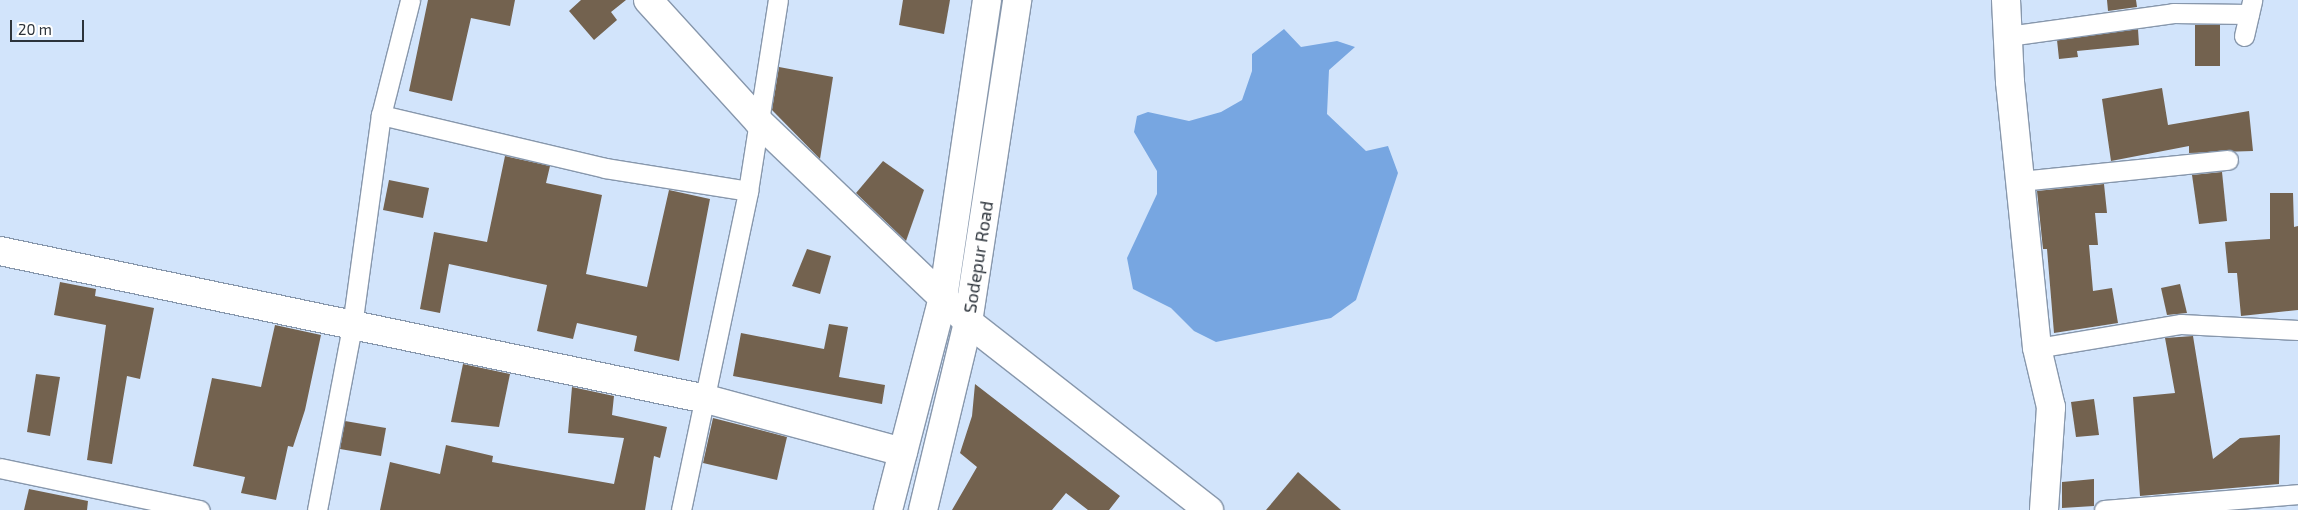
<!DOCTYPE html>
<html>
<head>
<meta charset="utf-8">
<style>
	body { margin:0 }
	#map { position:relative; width:2298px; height:510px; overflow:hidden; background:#d2e4fb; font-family:"Exo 2",sans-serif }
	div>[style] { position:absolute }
	.water>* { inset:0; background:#77a6e1 }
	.building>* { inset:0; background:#73624f }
	.roads { filter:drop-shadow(1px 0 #8797ac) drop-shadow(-1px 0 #8797ac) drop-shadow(0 1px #8797ac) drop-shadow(0 -1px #8797ac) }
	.street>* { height:19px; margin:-9.5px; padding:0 9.5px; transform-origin:9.5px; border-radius:9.5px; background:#fff }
	.secondary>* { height:28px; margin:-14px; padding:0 14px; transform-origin:14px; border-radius:14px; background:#fff }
	.primary>* { height:28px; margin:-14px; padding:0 14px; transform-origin:14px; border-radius:14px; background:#fff }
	span { translate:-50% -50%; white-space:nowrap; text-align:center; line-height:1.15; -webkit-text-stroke:5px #fff; paint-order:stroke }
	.street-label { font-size:18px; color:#2c333b }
	.scale { position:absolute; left:10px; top:20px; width:74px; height:22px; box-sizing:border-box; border:2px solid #2c333b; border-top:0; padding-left:6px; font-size:15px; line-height:18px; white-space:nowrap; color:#2c333b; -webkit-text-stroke:4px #fff; paint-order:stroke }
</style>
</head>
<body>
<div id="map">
	<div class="water">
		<i style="clip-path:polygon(1284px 29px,1301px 47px,1337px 41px,1355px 47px,1329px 70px,1327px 114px,1366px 151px,1388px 146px,1398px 173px,1356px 300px,1331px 318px,1216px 342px,1194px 331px,1171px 308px,1133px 289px,1127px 258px,1157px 194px,1157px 171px,1134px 132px,1137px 116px,1148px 112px,1189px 121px,1221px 112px,1242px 100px,1252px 71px,1252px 54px)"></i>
	</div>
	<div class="building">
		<i style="clip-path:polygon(428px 0,515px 0,510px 26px,471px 18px,452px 101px,409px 91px)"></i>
		<i style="clip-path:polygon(581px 0,626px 0,611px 12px,617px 20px,594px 40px,569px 11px)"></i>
		<i style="clip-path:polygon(903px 0,950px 0,944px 34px,899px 25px)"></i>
		<i style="clip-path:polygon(2107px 0,2136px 0,2137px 7px,2108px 11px)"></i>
		<i style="clip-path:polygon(2195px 25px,2220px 25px,2220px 66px,2195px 66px)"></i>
		<i style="clip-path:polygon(2138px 29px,2139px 45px,2077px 51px,2078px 57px,2059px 59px,2057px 40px)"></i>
		<i style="clip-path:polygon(779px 67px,833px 77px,820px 159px,772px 110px)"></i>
		<i style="clip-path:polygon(2162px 88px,2168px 125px,2249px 111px,2253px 151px,2189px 153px,2189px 146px,2111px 161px,2102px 99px)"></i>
		<i style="clip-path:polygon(505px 156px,550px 166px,546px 183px,602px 195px,586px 274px,647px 287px,669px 190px,710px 199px,679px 361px,634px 351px,637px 336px,577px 323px,573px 339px,537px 331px,547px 285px,449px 264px,440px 313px,420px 309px,434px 232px,487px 242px)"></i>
		<i style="clip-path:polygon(883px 161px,924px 190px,906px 241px,856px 193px)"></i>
		<i style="clip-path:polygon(2222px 172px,2227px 221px,2199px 224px,2192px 175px)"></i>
		<i style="clip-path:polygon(389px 180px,429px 188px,423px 218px,383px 210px)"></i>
		<i style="clip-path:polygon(2104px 184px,2107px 213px,2095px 213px,2098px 245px,2089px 245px,2093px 291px,2112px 288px,2118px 323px,2054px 333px,2047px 249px,2043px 249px,2037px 191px)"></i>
		<i style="clip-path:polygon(2270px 193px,2293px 193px,2294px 227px,2298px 226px,2298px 310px,2241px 316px,2237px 273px,2228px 273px,2225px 242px,2270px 239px)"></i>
		<i style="clip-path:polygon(807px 249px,831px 256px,820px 294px,792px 286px)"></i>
		<i style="clip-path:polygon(60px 282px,96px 289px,95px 296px,154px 308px,140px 379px,127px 376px,112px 464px,87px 460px,106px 325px,54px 315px)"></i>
		<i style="clip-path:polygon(2180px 284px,2187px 313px,2167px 315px,2161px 288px)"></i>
		<i style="clip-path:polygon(829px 324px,848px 327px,839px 377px,885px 385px,882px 404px,733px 376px,741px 333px,824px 349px)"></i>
		<i style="clip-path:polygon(275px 325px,321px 335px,305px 410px,293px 447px,288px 446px,276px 500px,241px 493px,245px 477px,193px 466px,212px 378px,261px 387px)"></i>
		<i style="clip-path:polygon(2193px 336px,2213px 459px,2240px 438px,2280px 435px,2279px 484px,2140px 496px,2133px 397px,2175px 393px,2165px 338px)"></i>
		<i style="clip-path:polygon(463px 364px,510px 374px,499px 427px,451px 422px)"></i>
		<i style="clip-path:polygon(36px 374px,60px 377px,50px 436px,27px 432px)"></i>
		<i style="clip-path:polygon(975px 384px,1120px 496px,1109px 510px,1088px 510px,1066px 493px,1052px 510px,952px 510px,977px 467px,960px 453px,972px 416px)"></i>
		<i style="clip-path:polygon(572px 387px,614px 396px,612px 415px,667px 427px,660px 458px,654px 456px,645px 510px,380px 510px,390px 462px,440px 474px,446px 445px,493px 456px,492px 462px,614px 484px,624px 438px,568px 433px)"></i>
		<i style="clip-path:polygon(2094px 399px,2099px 435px,2076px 437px,2071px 402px)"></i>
		<i style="clip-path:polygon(713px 418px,787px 437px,777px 480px,703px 463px)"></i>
		<i style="clip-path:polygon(345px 421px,386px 428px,381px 456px,340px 449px)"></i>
		<i style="clip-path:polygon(1298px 472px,1341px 510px,1266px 510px)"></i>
		<i style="clip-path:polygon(2094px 479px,2094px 506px,2062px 508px,2062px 482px)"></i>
		<i style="clip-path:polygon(29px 489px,88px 501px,87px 510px,24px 510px)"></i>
	</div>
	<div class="roads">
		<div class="street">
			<i style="left:2008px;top:36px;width:167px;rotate:-7.9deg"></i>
			<i style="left:2173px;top:13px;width:76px;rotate:0.8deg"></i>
			<i style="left:2244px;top:36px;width:37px;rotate:-77deg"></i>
			<i style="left:381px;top:115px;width:119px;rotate:-75.8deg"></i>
			<i style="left:2020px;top:181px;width:209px;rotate:-5.8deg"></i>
			<i style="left:2037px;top:348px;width:146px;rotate:-9.5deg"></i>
			<i style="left:2181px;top:324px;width:117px;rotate:2.9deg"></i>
			<i style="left:0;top:468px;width:204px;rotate:11.9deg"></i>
			<i style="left:317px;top:510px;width:187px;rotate:-79.2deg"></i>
			<i style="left:352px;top:326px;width:213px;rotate:-82.2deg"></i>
			<i style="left:381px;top:115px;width:230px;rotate:13.3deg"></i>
			<i style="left:605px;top:168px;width:145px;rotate:9.1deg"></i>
			<i style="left:681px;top:510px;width:326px;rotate:-78.1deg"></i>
			<i style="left:748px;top:191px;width:193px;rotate:-81.1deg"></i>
			<i style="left:2104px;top:510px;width:195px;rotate:-4.7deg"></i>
		</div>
		<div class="secondary">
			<i style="left:648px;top:0;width:165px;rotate:47.7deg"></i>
			<i style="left:759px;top:122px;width:289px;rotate:43.7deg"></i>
			<i style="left:968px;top:322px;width:306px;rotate:38deg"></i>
			<i style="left:2006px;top:0;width:82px;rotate:87.2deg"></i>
			<i style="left:2010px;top:82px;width:267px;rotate:84.2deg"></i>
			<i style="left:2037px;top:348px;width:61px;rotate:76.7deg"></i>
			<i style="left:2051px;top:407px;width:103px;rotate:93.9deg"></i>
			<i style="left:0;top:251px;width:721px;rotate:11.84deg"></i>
			<i style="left:706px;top:399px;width:204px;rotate:15.1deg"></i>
		</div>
		<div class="primary">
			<i style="left:888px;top:510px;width:219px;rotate:-75.5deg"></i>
			<i style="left:943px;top:298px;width:301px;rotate:-81.6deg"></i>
			<i style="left:923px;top:510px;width:193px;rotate:-76.5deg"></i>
			<i style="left:968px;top:322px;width:326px;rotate:-81.3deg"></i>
		</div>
	</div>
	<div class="street-label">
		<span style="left:978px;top:257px;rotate:-81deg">Sodepur Road</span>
	</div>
	<div class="scale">20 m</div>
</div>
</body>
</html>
